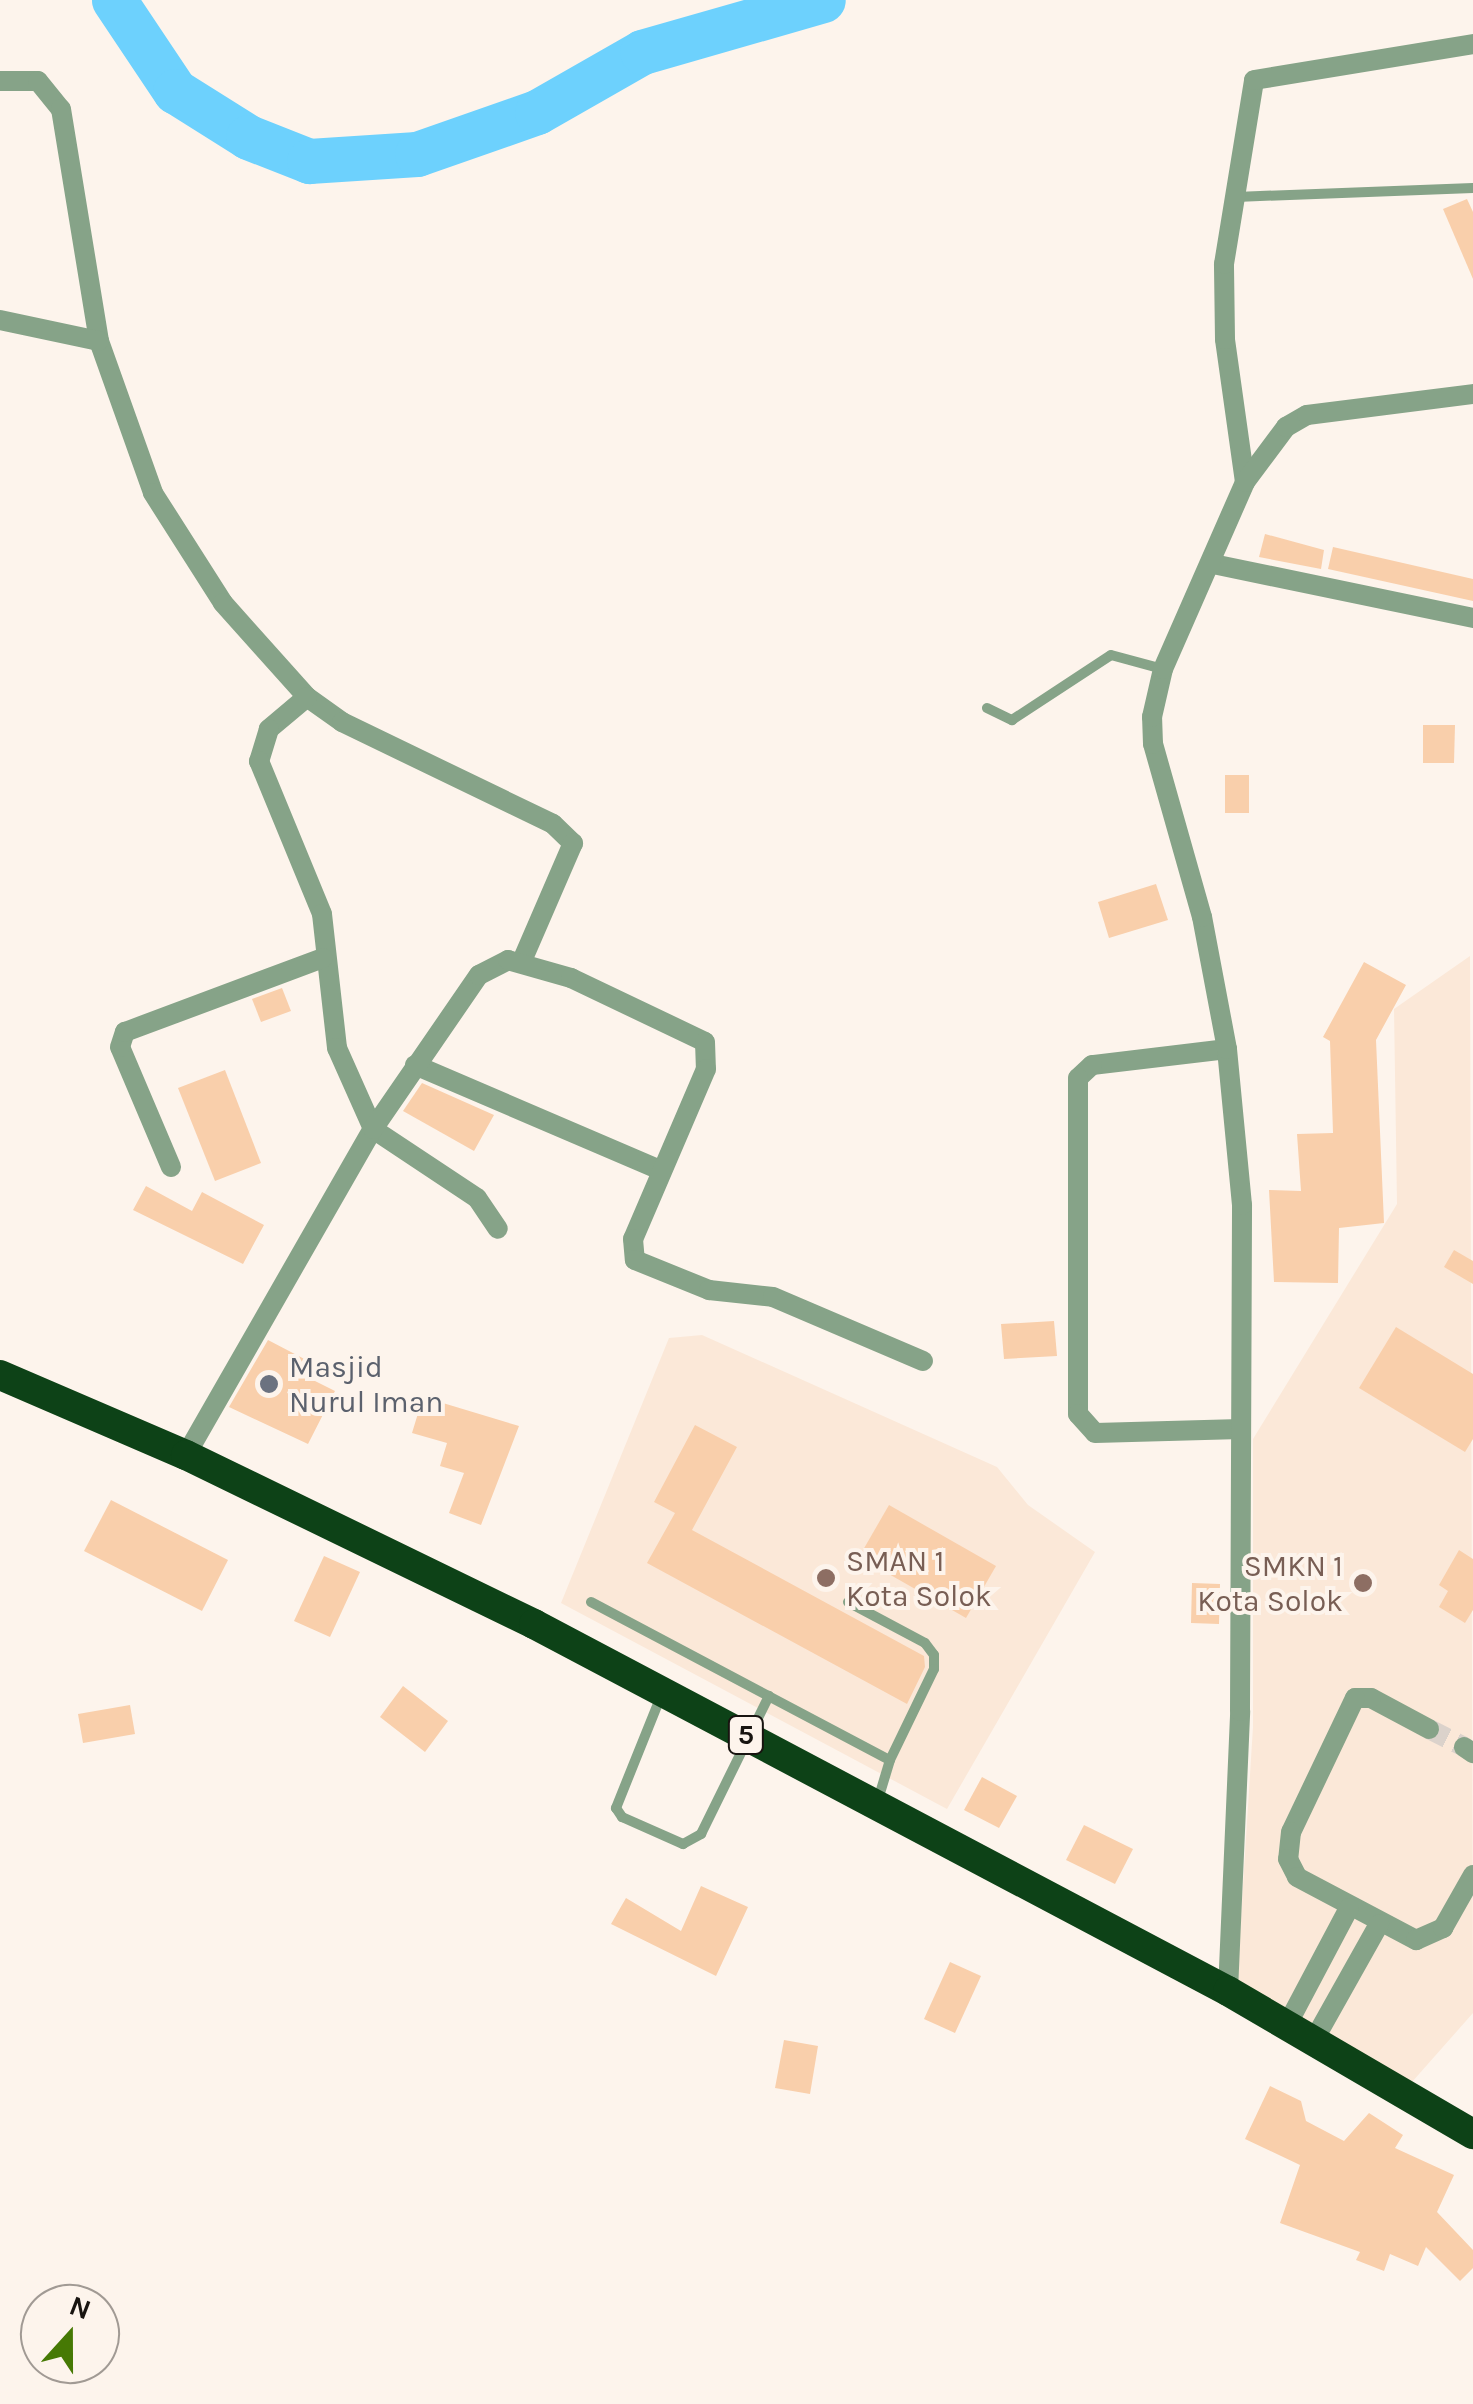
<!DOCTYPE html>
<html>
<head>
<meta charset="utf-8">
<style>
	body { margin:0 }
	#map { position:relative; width:1473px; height:2404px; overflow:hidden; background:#fdf4ec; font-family:Karla,sans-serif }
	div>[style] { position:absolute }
	.education>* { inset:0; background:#fbe8d8 }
	.river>* { height:45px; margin:-22.5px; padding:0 22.5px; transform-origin:22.5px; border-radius:22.5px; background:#6dd1fd }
	.building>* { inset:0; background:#f9cfab }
	.street-tunnel>* { height:20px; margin-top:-10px; transform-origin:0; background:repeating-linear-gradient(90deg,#dbd2cb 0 20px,transparent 0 30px) }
	.lane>* { height:10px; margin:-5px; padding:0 5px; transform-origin:5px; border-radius:5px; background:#86a388 }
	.street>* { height:20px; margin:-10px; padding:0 10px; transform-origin:10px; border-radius:10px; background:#86a388 }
	.highway>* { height:30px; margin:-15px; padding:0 15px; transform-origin:15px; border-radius:15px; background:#0d4217 }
	.dots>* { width:28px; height:28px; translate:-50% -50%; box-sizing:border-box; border:5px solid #fdf4ec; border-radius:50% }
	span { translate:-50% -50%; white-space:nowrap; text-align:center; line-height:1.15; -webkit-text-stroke:8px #fdf4ec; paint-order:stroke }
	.shield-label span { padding:2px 8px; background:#fdf4ec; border:2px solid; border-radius:8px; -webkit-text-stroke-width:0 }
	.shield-label { font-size:28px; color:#181410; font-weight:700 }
	.worship-label { font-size:30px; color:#5b616d }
	.left { translate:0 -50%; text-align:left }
	.education-label { font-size:30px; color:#785e54 }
	.right { translate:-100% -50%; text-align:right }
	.north { position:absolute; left:20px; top:2284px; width:100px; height:100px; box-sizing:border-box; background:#fdf4ec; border:2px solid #a19a94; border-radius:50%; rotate:21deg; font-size:28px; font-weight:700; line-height:40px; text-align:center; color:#181410 }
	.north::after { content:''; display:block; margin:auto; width:35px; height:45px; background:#467904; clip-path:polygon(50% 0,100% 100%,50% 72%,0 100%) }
</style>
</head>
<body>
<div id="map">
	<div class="education">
		<i style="clip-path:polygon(1470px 956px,1473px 2013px,1412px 2082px,1237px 1981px,1253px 1727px,1253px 1439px,1397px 1204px,1394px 1009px)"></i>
		<i style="clip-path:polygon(702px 1335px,997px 1467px,1028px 1505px,1095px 1552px,947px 1809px,561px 1603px,669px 1338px)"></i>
	</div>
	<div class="river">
		<i style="left:114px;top:0;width:110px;rotate:56.2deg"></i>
		<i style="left:175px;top:91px;width:86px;rotate:32.2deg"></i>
		<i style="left:248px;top:137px;width:66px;rotate:21.5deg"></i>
		<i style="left:309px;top:161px;width:108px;rotate:-3.7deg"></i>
		<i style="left:417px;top:154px;width:127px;rotate:-19.3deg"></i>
		<i style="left:537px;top:112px;width:121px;rotate:-29.7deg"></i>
		<i style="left:642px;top:52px;width:188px;rotate:-16deg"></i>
	</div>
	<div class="building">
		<i style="clip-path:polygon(1467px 199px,1473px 212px,1473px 279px,1443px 209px)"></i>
		<i style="clip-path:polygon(1265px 534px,1324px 550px,1321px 569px,1259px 557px)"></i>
		<i style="clip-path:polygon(1333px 547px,1473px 579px,1473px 601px,1328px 569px)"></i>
		<i style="clip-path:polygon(1423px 725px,1455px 725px,1454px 763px,1423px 763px)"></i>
		<i style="clip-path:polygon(1225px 775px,1249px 775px,1249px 813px,1225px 813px)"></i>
		<i style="clip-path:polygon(1156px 884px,1168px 920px,1109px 938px,1098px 902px)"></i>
		<i style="clip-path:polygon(1364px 962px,1406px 985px,1376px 1040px,1384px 1223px,1339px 1228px,1338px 1283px,1274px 1282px,1269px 1190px,1301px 1191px,1297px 1134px,1333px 1133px,1330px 1041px,1323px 1037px)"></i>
		<i style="clip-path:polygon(282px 988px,291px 1011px,261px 1022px,252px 999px)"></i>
		<i style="clip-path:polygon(225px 1070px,261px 1163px,215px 1181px,178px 1088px)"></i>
		<i style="clip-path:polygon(422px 1083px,494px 1115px,474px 1151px,403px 1111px)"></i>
		<i style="clip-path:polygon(146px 1186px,192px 1211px,202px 1192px,264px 1225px,243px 1264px,133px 1210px)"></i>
		<i style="clip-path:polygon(1454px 1250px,1473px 1261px,1473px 1284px,1444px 1267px)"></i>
		<i style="clip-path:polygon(1054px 1321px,1057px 1356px,1004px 1359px,1001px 1324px)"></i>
		<i style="clip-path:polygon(1396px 1327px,1473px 1374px,1473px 1439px,1465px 1452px,1359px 1388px)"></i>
		<i style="clip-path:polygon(268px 1340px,312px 1363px,305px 1376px,335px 1391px,308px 1444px,229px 1407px)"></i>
		<i style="clip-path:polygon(423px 1397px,519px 1426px,481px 1525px,449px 1513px,464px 1473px,440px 1466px,447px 1443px,412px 1433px)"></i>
		<i style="clip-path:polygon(695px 1425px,737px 1447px,692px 1530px,924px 1656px,925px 1667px,907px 1704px,647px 1563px,675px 1513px,654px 1502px)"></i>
		<i style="clip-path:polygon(111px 1500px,228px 1560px,202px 1611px,84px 1551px)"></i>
		<i style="clip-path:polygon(889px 1505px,996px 1566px,966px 1618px,859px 1557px)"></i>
		<i style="clip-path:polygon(1459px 1550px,1473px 1559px,1473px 1610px,1465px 1623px,1439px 1607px,1448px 1591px,1439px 1585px)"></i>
		<i style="clip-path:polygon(324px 1556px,360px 1572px,330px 1637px,294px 1621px)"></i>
		<i style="clip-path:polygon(1192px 1583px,1220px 1584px,1219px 1624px,1191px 1623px)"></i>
		<i style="clip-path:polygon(403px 1686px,448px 1721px,425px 1752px,380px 1717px)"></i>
		<i style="clip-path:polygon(130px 1705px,135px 1734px,83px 1743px,78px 1714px)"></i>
		<i style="clip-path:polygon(982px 1777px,1017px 1796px,999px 1828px,964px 1810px)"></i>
		<i style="clip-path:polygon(1084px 1825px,1133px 1849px,1115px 1884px,1066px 1860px)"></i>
		<i style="clip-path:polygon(701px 1886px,748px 1907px,716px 1976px,611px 1924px,626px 1898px,681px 1931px)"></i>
		<i style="clip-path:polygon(950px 1962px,981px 1976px,955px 2033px,924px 2019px)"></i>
		<i style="clip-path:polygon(784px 2040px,818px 2046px,810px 2094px,775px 2088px)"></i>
		<i style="clip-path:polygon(1270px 2086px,1301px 2101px,1306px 2121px,1344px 2141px,1369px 2113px,1403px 2135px,1395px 2148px,1454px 2175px,1437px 2212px,1473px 2250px,1473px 2268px,1460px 2281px,1426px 2247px,1418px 2266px,1390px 2254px,1384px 2271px,1356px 2260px,1360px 2252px,1280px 2223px,1300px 2165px,1245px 2139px)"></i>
	</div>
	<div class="street-tunnel">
		<i style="left:1429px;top:1729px;width:39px;rotate:27deg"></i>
	</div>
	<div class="lane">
		<i style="left:1236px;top:197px;width:237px;rotate:-2.2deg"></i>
		<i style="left:987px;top:708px;width:28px;rotate:26deg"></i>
		<i style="left:1012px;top:720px;width:118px;rotate:-33.3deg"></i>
		<i style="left:1111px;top:655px;width:54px;rotate:15.1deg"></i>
		<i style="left:591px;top:1602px;width:338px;rotate:27.9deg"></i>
		<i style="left:890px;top:1760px;width:45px;rotate:106.8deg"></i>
		<i style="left:848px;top:1602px;width:87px;rotate:28deg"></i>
		<i style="left:925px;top:1643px;width:15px;rotate:53deg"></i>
		<i style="left:934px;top:1655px;width:14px;rotate:90deg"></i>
		<i style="left:934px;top:1669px;width:101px;rotate:115.8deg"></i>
		<i style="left:661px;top:1696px;width:121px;rotate:111.9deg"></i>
		<i style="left:616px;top:1808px;width:11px;rotate:56deg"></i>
		<i style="left:622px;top:1817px;width:67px;rotate:23.9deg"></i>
		<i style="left:683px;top:1844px;width:21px;rotate:-29deg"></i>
		<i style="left:701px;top:1834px;width:154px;rotate:-63.8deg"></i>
	</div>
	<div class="street">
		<i style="left:0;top:81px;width:38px"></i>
		<i style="left:38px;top:81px;width:36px;rotate:51deg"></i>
		<i style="left:61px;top:109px;width:235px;rotate:80.7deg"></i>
		<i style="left:99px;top:341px;width:161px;rotate:70.4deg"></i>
		<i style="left:153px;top:493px;width:130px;rotate:57.5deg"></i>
		<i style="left:223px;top:603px;width:126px;rotate:48.2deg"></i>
		<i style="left:307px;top:697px;width:43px;rotate:35.5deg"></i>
		<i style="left:342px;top:722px;width:234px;rotate:25.8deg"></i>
		<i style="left:553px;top:824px;width:28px;rotate:44deg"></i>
		<i style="left:573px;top:843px;width:129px;rotate:113.4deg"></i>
		<i style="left:0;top:320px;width:101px;rotate:12deg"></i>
		<i style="left:1245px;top:482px;width:144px;rotate:-98deg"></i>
		<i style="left:1225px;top:339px;width:75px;rotate:-90.8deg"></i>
		<i style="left:1224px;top:264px;width:186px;rotate:-80.7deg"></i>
		<i style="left:1254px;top:80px;width:222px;rotate:-9.3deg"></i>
		<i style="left:1213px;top:564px;width:266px;rotate:11.7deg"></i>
		<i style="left:307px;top:697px;width:50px;rotate:139.9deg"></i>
		<i style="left:269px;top:729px;width:34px;rotate:107deg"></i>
		<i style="left:259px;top:761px;width:165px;rotate:67.6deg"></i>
		<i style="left:322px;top:914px;width:135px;rotate:83.6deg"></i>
		<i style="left:337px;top:1048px;width:89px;rotate:66deg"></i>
		<i style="left:373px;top:1129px;width:125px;rotate:33.6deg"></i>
		<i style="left:477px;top:1198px;width:37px;rotate:56deg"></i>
		<i style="left:1227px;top:1049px;width:136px;rotate:173.2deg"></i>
		<i style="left:1092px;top:1065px;width:19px;rotate:137deg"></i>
		<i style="left:1078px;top:1078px;width:336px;rotate:90deg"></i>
		<i style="left:1078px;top:1414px;width:25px;rotate:48deg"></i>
		<i style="left:1095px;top:1433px;width:146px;rotate:-1.6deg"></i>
		<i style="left:415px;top:1065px;width:267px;rotate:23.2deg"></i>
		<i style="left:171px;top:1167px;width:130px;rotate:-113deg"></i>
		<i style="left:120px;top:1047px;width:16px;rotate:-72deg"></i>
		<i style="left:125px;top:1032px;width:211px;rotate:-20.5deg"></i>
		<i style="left:186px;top:1455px;width:376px;rotate:-60.2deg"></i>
		<i style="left:373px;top:1129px;width:187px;rotate:-55.5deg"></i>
		<i style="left:479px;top:975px;width:33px;rotate:-27deg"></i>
		<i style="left:508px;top:960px;width:66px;rotate:15.9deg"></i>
		<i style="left:571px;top:978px;width:148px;rotate:25.5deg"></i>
		<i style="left:705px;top:1042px;width:27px;rotate:88deg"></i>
		<i style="left:706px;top:1069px;width:185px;rotate:113.2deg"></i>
		<i style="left:633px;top:1239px;width:21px;rotate:85deg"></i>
		<i style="left:635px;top:1260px;width:80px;rotate:22.1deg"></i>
		<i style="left:709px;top:1290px;width:64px;rotate:6.2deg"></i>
		<i style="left:773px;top:1297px;width:163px;rotate:23.1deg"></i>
		<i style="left:1429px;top:1729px;width:66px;rotate:-151.9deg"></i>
		<i style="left:1371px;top:1698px;width:16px;rotate:180deg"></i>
		<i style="left:1355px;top:1698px;width:148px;rotate:115.5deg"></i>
		<i style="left:1291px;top:1832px;width:27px;rotate:96deg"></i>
		<i style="left:1288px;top:1859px;width:20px;rotate:63deg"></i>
		<i style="left:1297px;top:1877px;width:135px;rotate:27.9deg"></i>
		<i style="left:1416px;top:1940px;width:30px;rotate:-24deg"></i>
		<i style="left:1443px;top:1928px;width:61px;rotate:-60.5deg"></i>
		<i style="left:1464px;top:1747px;width:11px;rotate:34deg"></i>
		<i style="left:1228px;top:1991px;width:280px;rotate:-87.5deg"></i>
		<i style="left:1240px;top:1711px;width:506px;rotate:-89.77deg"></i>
		<i style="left:1242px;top:1205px;width:157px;rotate:-95.5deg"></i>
		<i style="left:1227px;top:1049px;width:134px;rotate:-100.7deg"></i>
		<i style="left:1202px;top:917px;width:180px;rotate:-105.8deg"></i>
		<i style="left:1153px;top:744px;width:27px;rotate:-92deg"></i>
		<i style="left:1152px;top:717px;width:49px;rotate:-77.1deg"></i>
		<i style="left:1163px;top:669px;width:204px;rotate:-66.3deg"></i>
		<i style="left:1245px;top:482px;width:69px;rotate:-53.3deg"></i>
		<i style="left:1286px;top:427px;width:24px;rotate:-30deg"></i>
		<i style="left:1307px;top:415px;width:167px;rotate:-7.2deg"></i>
		<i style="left:1287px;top:2025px;width:132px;rotate:-62.1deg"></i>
		<i style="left:1314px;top:2040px;width:133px;rotate:-60.7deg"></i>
	</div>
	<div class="highway">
		<i style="left:0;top:1375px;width:202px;rotate:23.3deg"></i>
		<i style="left:186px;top:1455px;width:387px;rotate:25.9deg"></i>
		<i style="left:534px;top:1624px;width:785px;rotate:27.87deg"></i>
		<i style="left:1228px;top:1991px;width:284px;rotate:30.3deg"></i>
	</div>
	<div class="dots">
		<i style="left:269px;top:1384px;background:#6b7280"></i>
		<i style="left:826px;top:1578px;background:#8d6e63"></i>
		<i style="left:1363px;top:1583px;background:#8d6e63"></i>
	</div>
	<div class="shield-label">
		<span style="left:746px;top:1735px">5</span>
	</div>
	<div class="worship-label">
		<span class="left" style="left:289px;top:1384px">Masjid<br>Nurul Iman</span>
	</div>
	<div class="education-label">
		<span class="left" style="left:846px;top:1578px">SMAN 1<br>Kota Solok</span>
		<span class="right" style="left:1343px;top:1583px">SMKN 1<br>Kota Solok</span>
	</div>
	<div class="north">N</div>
</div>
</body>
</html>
